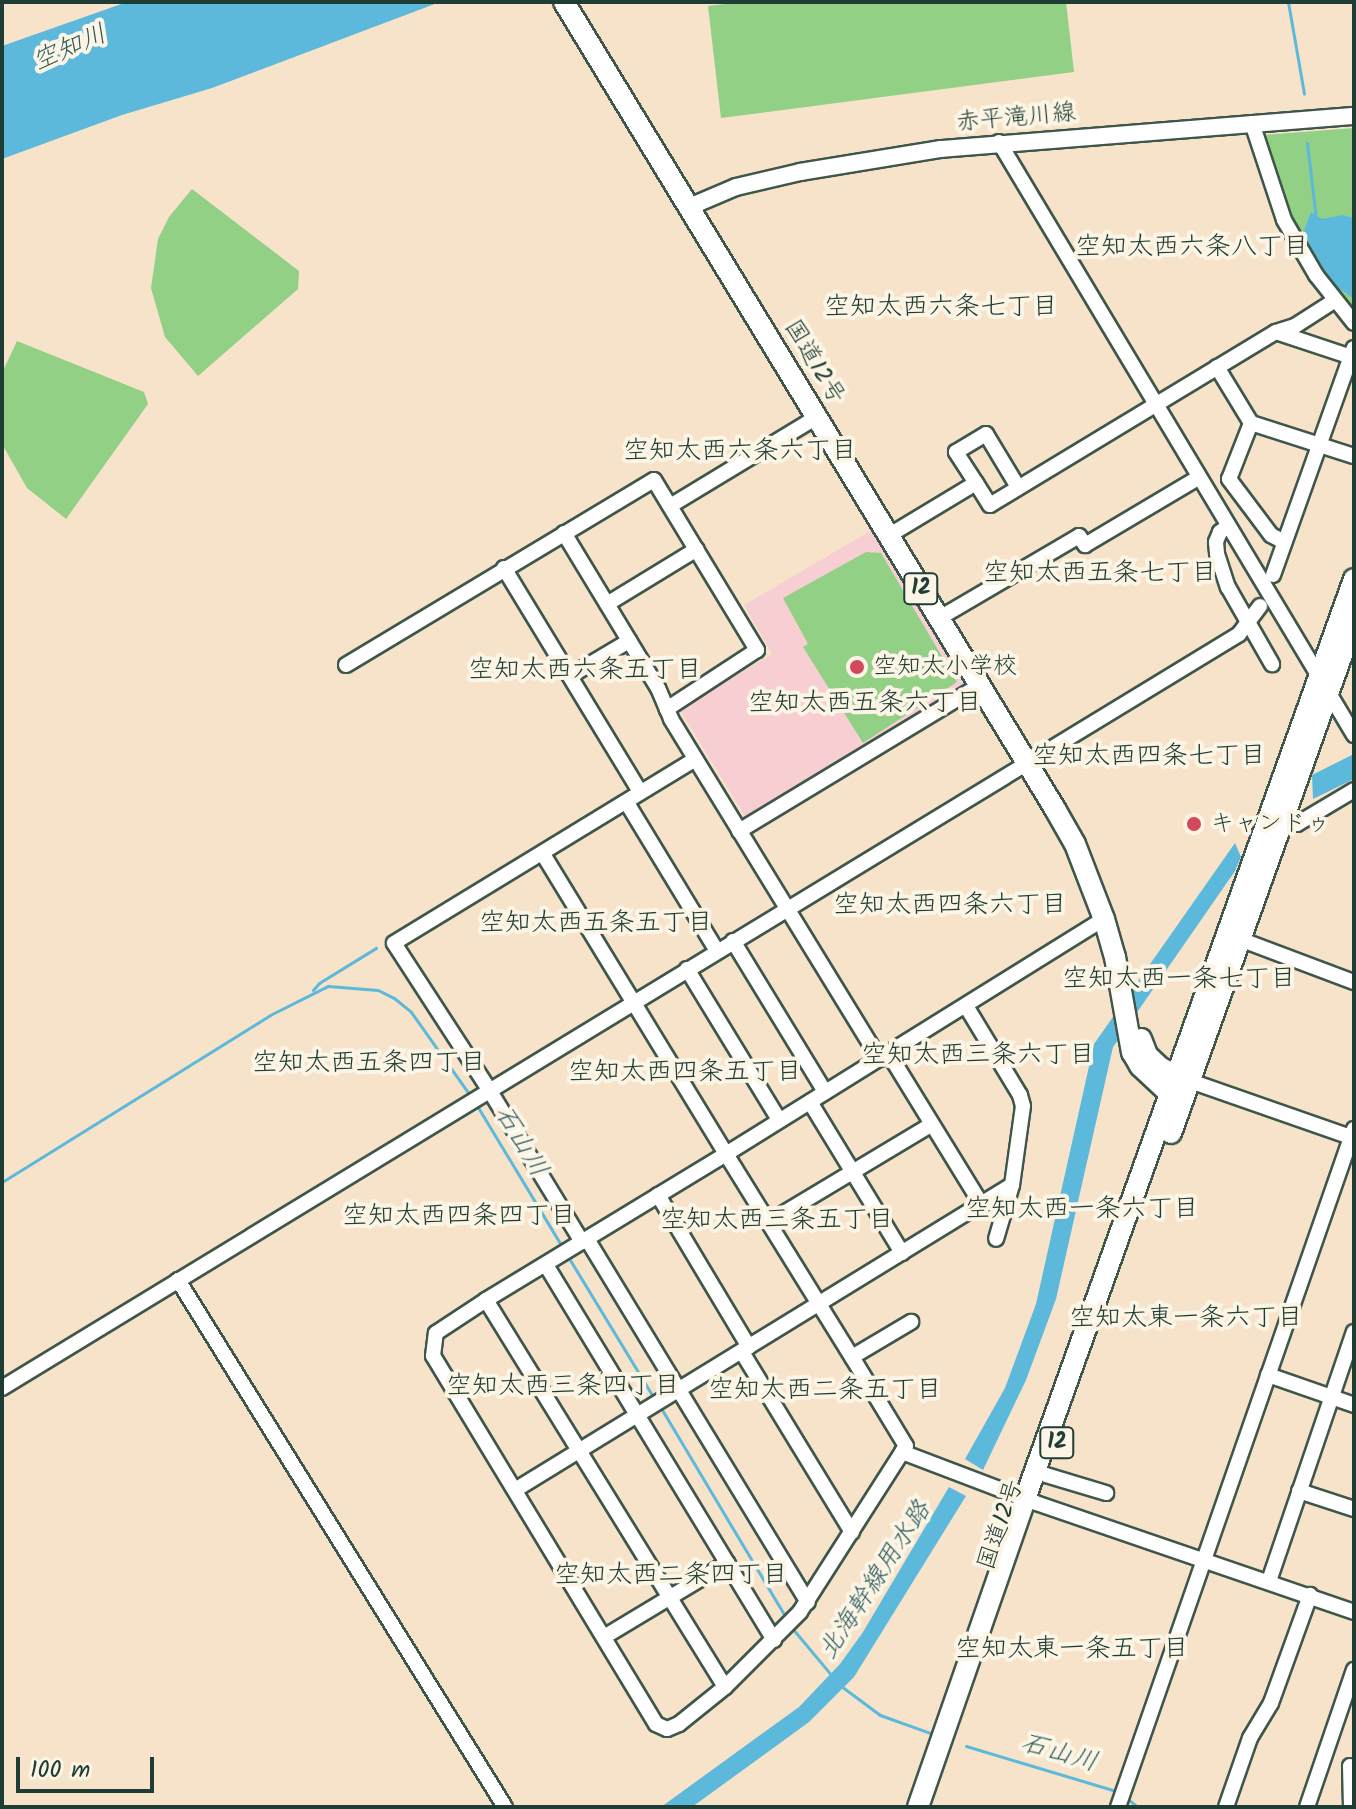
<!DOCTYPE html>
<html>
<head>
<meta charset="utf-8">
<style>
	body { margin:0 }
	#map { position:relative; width:1356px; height:1809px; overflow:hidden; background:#f6e3c9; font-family:Kalam,"Klee One",sans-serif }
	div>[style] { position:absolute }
	.built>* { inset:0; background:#f7cfd2 }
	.green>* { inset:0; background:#92d086 }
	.water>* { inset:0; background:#5db9db }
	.stream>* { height:3px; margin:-1.5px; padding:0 1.5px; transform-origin:1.5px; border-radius:1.5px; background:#5db9db }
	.roads { filter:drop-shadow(2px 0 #3f564a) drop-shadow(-2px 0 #3f564a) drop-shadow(0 2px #3f564a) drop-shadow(0 -2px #3f564a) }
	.minor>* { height:14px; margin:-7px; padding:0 7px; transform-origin:7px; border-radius:7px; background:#fff }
	.major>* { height:16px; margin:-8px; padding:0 8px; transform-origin:8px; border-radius:8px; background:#fff }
	.highway>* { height:20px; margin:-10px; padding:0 10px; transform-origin:10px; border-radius:10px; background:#fff }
	.dots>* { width:22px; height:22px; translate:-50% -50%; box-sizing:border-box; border:4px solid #fcf5e5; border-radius:50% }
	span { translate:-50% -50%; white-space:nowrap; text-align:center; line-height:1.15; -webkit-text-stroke:8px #fcf5e5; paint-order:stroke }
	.shield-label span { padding:2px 6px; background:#fcf5e5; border:2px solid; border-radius:6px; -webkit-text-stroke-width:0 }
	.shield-label { font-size:22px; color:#1f3d34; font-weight:700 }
	.street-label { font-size:24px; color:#1f3d34 }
	.poi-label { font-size:24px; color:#1f3d34 }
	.left { translate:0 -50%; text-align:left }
	.water-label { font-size:26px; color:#2e5c5e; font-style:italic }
	.neighbourhood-label { font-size:26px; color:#1f3d34 }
	.frame { position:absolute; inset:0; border:4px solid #1f3d34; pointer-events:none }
	.scale { position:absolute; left:16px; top:1757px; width:138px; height:36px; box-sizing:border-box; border:4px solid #1f3d34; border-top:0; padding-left:10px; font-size:24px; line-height:28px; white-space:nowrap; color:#1f3d34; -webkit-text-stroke:6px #fcf5e5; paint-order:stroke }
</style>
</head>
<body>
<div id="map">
	<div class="built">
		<i style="clip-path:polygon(877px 527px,972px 680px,746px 818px,680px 710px,772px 654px,744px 605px)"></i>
	</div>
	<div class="green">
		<i style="clip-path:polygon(742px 2px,1066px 2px,1074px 72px,721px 118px,708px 6px)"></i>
		<i style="clip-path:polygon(1354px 128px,1354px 314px,1318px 271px,1296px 230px,1262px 135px)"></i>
		<i style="clip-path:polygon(192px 189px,299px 271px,298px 289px,198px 376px,165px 337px,151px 288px,158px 239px,169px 217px)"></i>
		<i style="clip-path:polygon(17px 341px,144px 392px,148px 404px,66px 519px,27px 488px,2px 444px,2px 373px)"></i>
		<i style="clip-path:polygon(866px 552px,881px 553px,957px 682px,863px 743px,803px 647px,808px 644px,783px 598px)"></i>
	</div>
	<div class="water">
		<i style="clip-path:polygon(127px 2px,440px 2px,212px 88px,122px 115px,2px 159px,2px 46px)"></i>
		<i style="clip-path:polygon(1311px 212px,1322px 219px,1343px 215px,1354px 218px,1354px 299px,1337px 287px,1315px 259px,1304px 230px)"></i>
		<i style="clip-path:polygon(1354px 754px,1354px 779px,1313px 799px,1312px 775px)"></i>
		<i style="clip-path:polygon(1235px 843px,1241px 857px,1235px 871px,1113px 1047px,1056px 1299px,1026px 1380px,983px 1470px,965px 1459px,1005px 1388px,1036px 1304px,1094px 1044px)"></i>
		<i style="clip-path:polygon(949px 1487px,966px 1496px,854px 1677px,809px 1722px,692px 1807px,661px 1807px,799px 1707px,840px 1664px,863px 1632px)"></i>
	</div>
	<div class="stream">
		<i style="left:1288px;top:2px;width:93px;rotate:80.1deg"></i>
		<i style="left:1307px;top:143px;width:76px;rotate:83.2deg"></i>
		<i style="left:313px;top:990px;width:9px;rotate:-49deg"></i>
		<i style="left:319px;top:983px;width:67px;rotate:-31.6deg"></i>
		<i style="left:476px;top:1104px;width:168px;rotate:58.9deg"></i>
		<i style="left:2px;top:1182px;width:316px;rotate:-31.9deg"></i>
		<i style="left:270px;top:1015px;width:65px;rotate:-26.6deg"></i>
		<i style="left:328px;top:986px;width:50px;rotate:4.6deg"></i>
		<i style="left:378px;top:990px;width:18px;rotate:27deg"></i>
		<i style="left:394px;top:998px;width:22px;rotate:39deg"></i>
		<i style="left:411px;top:1012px;width:105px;rotate:54.7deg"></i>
		<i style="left:567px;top:1255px;width:167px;rotate:58.7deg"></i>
		<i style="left:661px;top:1408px;width:244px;rotate:59.2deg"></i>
		<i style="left:792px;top:1628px;width:64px;rotate:50.1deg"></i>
		<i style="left:841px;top:1686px;width:49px;rotate:36.6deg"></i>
		<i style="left:880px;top:1715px;width:53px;rotate:19.8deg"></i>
		<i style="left:966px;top:1746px;width:160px;rotate:16.7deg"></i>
		<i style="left:1125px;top:1797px;width:16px;rotate:38deg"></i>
	</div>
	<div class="roads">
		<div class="minor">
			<i style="left:1252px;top:123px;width:102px;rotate:71.7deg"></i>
			<i style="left:1284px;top:220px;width:64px;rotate:59.8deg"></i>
			<i style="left:1316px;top:275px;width:61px;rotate:51.6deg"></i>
			<i style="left:999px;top:142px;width:691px;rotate:59.09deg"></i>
			<i style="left:1276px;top:332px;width:20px;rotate:-18deg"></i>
			<i style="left:1295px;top:326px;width:46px;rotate:-32.7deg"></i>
			<i style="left:1217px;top:367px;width:66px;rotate:58.7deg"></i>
			<i style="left:1251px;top:423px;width:108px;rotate:17.8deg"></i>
			<i style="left:1251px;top:423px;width:60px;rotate:111.4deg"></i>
			<i style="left:1229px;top:479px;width:70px;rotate:53.1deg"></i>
			<i style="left:1271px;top:535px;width:15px;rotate:28deg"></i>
			<i style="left:976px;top:483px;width:37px;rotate:-123deg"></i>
			<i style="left:956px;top:452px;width:35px;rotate:-31deg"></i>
			<i style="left:986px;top:434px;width:62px;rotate:58.9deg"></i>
			<i style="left:670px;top:506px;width:172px;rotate:-31.2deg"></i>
			<i style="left:1228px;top:526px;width:10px;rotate:143deg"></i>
			<i style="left:1220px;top:532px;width:11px;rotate:112deg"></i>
			<i style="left:1216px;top:542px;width:12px;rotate:85deg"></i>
			<i style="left:1217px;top:554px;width:35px;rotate:72deg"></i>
			<i style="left:1228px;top:587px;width:89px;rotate:60.3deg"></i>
			<i style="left:898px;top:530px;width:91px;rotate:-31.1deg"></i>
			<i style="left:976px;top:483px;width:26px;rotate:58deg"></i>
			<i style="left:990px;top:505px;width:334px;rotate:-31.2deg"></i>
			<i style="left:1276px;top:332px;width:79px;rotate:18.4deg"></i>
			<i style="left:564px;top:533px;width:181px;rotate:58.8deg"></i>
			<i style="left:658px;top:688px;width:34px;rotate:67deg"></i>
			<i style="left:671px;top:719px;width:399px;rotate:58.5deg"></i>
			<i style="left:504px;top:568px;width:262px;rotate:58.7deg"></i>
			<i style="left:1273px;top:575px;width:241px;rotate:-70.4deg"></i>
			<i style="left:607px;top:604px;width:105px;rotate:-31.4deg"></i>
			<i style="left:948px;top:613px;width:152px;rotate:-30.4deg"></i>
			<i style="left:1079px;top:536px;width:11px;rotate:56deg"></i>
			<i style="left:1085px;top:545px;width:131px;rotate:-30.7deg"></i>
			<i style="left:346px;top:665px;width:359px;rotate:-31deg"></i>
			<i style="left:654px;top:480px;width:199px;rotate:58.8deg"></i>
			<i style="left:757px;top:650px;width:108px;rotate:146.8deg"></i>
			<i style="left:570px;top:676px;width:69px;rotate:-30.7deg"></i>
			<i style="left:627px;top:803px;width:173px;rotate:58.7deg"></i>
			<i style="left:1282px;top:822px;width:15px;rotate:8deg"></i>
			<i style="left:1297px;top:824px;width:66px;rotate:-30.8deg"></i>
			<i style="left:739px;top:831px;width:282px;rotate:-31.2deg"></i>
			<i style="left:543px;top:854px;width:351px;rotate:58.6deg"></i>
			<i style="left:726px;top:1154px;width:239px;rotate:58.2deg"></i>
			<i style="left:852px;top:1357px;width:104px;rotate:58.8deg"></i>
			<i style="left:906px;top:1446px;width:197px;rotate:122.6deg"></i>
			<i style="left:800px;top:1612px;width:106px;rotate:135deg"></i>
			<i style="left:725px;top:1687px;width:59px;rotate:141.2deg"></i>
			<i style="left:679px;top:1724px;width:13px;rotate:157deg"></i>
			<i style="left:667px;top:1729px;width:12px;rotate:-156deg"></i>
			<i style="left:656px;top:1724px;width:430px;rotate:-121.2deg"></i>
			<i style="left:433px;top:1356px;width:23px;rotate:-83deg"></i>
			<i style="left:436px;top:1333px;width:60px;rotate:-33.4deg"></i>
			<i style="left:486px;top:1300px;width:281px;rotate:-31.3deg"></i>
			<i style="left:726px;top:1154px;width:445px;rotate:-31.9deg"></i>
			<i style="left:1234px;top:937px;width:128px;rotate:20.6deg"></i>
			<i style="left:733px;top:941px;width:177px;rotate:58.6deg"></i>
			<i style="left:687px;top:969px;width:177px;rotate:58.6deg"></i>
			<i style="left:966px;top:1006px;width:104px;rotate:58.8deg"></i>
			<i style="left:1020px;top:1095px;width:11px;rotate:75deg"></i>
			<i style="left:1023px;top:1106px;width:80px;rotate:97.9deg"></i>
			<i style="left:1012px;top:1185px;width:56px;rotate:106.5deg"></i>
			<i style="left:889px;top:1054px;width:177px;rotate:58.4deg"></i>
			<i style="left:1190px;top:1081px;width:174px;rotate:19.2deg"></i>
			<i style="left:810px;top:1102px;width:177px;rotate:58.6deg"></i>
			<i style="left:658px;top:1195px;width:177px;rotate:59.1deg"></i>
			<i style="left:769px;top:1222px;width:190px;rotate:-31deg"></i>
			<i style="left:587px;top:1239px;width:425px;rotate:58.7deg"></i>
			<i style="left:582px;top:1242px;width:177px;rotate:-121.4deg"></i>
			<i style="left:490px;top:1091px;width:176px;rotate:-123deg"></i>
			<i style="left:394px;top:943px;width:353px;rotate:-31.4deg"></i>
			<i style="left:546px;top:1265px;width:439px;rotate:58.7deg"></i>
			<i style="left:178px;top:1280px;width:620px;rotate:58.18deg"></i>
			<i style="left:486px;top:1300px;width:455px;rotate:58.3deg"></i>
			<i style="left:742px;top:1352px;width:211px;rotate:58.6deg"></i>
			<i style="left:852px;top:1357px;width:69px;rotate:-30.7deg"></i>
			<i style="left:1268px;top:1375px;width:91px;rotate:19.2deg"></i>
			<i style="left:2px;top:1388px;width:1449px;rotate:-31.36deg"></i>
			<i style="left:1239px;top:634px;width:35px;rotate:-53deg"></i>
			<i style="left:902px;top:1452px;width:143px;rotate:20.8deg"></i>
			<i style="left:1036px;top:1503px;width:336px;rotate:18.9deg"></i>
			<i style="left:1046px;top:1475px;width:63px;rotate:16.7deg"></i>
			<i style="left:515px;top:1490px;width:583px;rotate:-31.54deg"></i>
			<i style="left:1299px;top:1491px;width:58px;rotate:18.1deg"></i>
			<i style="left:1269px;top:1581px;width:263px;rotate:-71.2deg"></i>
			<i style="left:604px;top:1637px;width:144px;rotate:-31deg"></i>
			<i style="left:1350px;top:1766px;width:41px;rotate:88.6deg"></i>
			<i style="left:1118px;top:1807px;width:718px;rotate:-70.81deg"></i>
			<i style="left:1226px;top:1807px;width:73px;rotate:-70.8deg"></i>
			<i style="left:1250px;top:1738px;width:41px;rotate:-59deg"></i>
			<i style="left:1271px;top:1703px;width:115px;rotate:-70.1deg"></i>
			<i style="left:1307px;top:1807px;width:145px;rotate:-71.1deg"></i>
		</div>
		<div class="major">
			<i style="left:689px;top:207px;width:51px;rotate:-23.1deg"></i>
			<i style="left:736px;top:187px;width:66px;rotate:-13.2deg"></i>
			<i style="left:800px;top:172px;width:143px;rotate:-9.3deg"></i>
			<i style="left:941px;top:149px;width:414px;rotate:-4.6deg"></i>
		</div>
		<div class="highway">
			<i style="left:564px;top:2px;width:945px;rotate:58.68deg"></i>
			<i style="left:1055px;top:809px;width:40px;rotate:60.3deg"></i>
			<i style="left:1075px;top:844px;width:80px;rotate:68.9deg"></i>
			<i style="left:1104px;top:919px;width:40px;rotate:74deg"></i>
			<i style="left:1115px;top:957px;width:97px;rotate:79.9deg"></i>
			<i style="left:1132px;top:1052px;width:16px;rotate:60deg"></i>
			<i style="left:1140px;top:1066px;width:41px;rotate:43deg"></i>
			<i style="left:1141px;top:1039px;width:17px;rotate:69deg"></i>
			<i style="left:1147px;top:1055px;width:19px;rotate:43deg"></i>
			<i style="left:1161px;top:1068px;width:28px;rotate:26deg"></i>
			<i style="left:1171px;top:1133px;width:544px;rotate:-70.33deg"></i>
			<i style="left:918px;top:1807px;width:326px;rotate:-70.8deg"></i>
			<i style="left:1025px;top:1499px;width:977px;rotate:-70.32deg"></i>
		</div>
	</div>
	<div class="dots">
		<i style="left:857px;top:667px;background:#d1495b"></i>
		<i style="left:1194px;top:824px;background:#d1495b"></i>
	</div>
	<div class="shield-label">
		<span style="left:921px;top:589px">12</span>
		<span style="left:1057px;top:1443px">12</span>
	</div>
	<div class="street-label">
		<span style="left:1016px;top:118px;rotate:-5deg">赤平滝川線</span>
		<span style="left:814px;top:362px;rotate:59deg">国道12号</span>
		<span style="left:1001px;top:1525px;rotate:-71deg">国道12号</span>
	</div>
	<div class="poi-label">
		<span class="left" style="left:873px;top:667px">空知太小学校</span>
		<span class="left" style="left:1210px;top:824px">キャンドゥ</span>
	</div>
	<div class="water-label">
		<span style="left:70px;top:49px;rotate:-23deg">空知川</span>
		<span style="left:520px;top:1142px;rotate:59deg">石山川</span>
		<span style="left:876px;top:1581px;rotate:-57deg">北海幹線用水路</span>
		<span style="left:1059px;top:1754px;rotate:16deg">石山川</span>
	</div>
	<div class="neighbourhood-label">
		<span style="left:1192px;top:248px">空知太西六条八丁目</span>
		<span style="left:941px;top:308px">空知太西六条七丁目</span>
		<span style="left:740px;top:452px">空知太西六条六丁目</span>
		<span style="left:1100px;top:574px">空知太西五条七丁目</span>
		<span style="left:585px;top:671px">空知太西六条五丁目</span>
		<span style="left:865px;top:704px">空知太西五条六丁目</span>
		<span style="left:1149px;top:757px">空知太西四条七丁目</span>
		<span style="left:950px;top:906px">空知太西四条六丁目</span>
		<span style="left:596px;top:924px">空知太西五条五丁目</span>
		<span style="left:1179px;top:980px">空知太西一条七丁目</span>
		<span style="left:978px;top:1056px">空知太西三条六丁目</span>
		<span style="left:369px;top:1064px">空知太西五条四丁目</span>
		<span style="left:685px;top:1073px">空知太西四条五丁目</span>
		<span style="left:1082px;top:1210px">空知太西一条六丁目</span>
		<span style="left:459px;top:1217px">空知太西四条四丁目</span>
		<span style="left:777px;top:1221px">空知太西三条五丁目</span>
		<span style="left:1186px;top:1319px">空知太東一条六丁目</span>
		<span style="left:563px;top:1387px">空知太西三条四丁目</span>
		<span style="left:825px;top:1391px">空知太西二条五丁目</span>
		<span style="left:671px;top:1576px">空知太西二条四丁目</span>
		<span style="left:1072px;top:1650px">空知太東一条五丁目</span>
	</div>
	<div class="frame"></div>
	<div class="scale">100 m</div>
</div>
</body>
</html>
